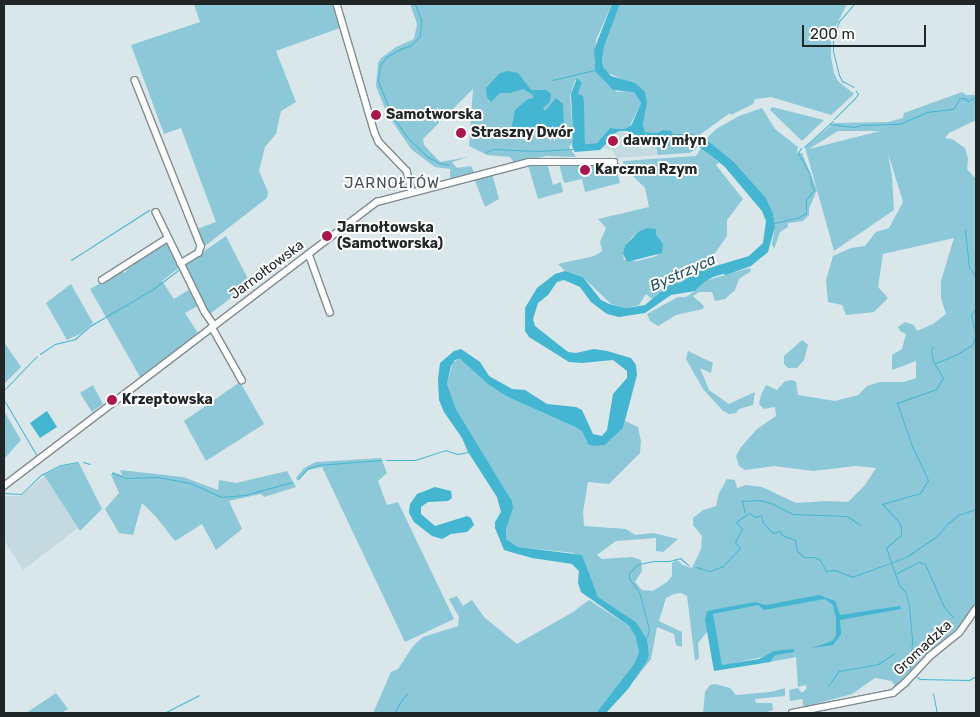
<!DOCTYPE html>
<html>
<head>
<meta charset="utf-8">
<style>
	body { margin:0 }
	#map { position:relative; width:980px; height:717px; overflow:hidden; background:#d9e6ea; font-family:Rubik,sans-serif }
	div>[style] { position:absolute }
	.built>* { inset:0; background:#c5d9e0 }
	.green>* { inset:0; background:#8dc8d9 }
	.water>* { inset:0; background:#44b6d1 }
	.stream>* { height:1px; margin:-0.5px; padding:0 0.5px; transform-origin:0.5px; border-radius:0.5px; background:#44b6d1 }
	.roads { filter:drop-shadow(1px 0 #808b8f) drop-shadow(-1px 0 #808b8f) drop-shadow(0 1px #808b8f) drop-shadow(0 -1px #808b8f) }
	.minor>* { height:5.5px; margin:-2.75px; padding:0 2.75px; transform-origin:2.75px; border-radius:2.75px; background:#fff }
	.dots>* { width:14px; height:14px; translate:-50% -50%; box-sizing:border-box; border:2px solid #fff; border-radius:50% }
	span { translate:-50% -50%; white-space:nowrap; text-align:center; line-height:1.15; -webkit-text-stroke:4px #fff; paint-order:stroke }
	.poi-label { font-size:14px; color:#212627; font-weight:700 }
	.left { translate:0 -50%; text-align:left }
	.street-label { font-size:14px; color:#212627 }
	.neighbourhood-label { font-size:15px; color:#465053; letter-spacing:1px }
	.water-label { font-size:15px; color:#20505c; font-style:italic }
	.frame { position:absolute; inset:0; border:5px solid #212627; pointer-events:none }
	.scale { position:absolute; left:802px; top:25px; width:124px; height:22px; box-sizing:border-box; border:2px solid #212627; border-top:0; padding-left:6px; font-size:15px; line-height:18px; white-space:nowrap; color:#212627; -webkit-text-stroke:4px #fff; paint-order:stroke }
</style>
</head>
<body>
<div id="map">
	<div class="built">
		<i style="clip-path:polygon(623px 131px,657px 146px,658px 155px,617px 158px,612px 150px,604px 148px,612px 134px)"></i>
		<i style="clip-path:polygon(45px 476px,78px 528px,23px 570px,4px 540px,4px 496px,20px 496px)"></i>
	</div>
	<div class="green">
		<i style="clip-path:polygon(194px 4px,332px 4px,340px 28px,276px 51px,296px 102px,281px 111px,276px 134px,265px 147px,259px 171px,268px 192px,267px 198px,205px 246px,197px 229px,216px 222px,181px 128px,164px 134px,131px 45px,200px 22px)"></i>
		<i style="clip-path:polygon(410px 4px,612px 4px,596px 40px,594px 63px,606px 83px,617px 92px,629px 91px,634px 92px,637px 96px,641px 103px,631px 123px,631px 126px,623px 129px,610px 128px,597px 143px,585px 144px,583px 104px,578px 94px,582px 83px,575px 80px,570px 96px,573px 133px,572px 143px,569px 147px,576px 157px,547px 156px,514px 163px,510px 157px,487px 155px,469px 146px,473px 89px,423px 139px,424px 145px,440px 162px,468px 157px,452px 162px,457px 168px,471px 166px,474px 172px,450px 178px,450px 169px,435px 167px,412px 150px,387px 114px,376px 86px,378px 63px,381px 58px,396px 47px,414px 39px,417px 24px)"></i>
		<i style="clip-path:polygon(620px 4px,847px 4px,831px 36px,831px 57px,834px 73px,838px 81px,854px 94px,831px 115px,771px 97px,755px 99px,753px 104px,731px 115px,730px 113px,698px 136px,673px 134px,670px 131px,663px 130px,657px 133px,645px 132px,643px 124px,647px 103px,619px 78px,606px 72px,602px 62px,604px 47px)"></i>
		<i style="clip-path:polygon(evenodd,962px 92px,966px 95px,976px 95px,976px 120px,949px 133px,945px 138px,952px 139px,965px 148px,968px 158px,967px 169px,976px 179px,976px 602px,962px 624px,925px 655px,895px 687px,892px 681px,875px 678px,852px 694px,804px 707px,802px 699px,790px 701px,789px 690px,798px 688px,802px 693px,807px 688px,805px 685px,798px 687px,796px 657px,770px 662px,766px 656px,722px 666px,715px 631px,707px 632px,698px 643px,699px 658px,695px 661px,687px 596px,681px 593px,674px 594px,666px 598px,659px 621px,682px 632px,682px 647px,676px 645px,674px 634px,657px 627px,651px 659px,632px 683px,649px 654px,647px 639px,636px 622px,598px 597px,574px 553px,518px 547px,506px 539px,506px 529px,512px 501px,456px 409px,447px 384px,453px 362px,460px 359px,489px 385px,506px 396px,575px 427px,582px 431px,588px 444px,605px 445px,623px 428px,625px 421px,638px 427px,641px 441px,640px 453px,609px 484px,588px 482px,583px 512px,584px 526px,626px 529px,635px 535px,653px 533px,678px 539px,663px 552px,656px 551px,656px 538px,616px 541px,597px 555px,602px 559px,632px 557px,641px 560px,642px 571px,635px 582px,642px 590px,653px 591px,667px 582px,672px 576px,672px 563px,677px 560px,683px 565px,692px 568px,701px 549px,702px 536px,693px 525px,693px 518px,703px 510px,716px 506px,719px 493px,727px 479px,735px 480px,737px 488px,746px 485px,762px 487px,796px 503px,827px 501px,848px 502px,865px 485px,876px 468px,856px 466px,813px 471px,774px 466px,745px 470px,739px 466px,736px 456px,741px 447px,757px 429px,776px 416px,775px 407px,764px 409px,759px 404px,761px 395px,766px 385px,777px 390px,785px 381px,792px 380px,796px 382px,798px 395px,835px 401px,858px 395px,867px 386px,880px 382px,904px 382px,916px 378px,916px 361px,892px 370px,892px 355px,902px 349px,906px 334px,900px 331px,898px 327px,905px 322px,914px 325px,917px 331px,933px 324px,946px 314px,941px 298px,941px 281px,954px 238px,883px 254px,878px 287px,888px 298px,874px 312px,846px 315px,842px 305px,828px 302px,826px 280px,833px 256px,851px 248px,865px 246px,876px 232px,889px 228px,903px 202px,888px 153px,892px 176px,894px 210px,834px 251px,805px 147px,834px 123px,888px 122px,903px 118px,904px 113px,962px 92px,838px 131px,880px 131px,809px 149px,838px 131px)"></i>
		<i style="clip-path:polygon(772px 107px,824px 120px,802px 141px,770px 110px)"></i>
		<i style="clip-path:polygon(762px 108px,775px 129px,798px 147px,797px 153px,802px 153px,817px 190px,809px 209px,809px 215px,803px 221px,788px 223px,788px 227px,780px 232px,774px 249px,772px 244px,775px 227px,773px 213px,766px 198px,734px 162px,706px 139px,716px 129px,739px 116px)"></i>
		<i style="clip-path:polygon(656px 144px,692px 144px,698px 146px,695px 150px,689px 153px,658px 155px)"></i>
		<i style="clip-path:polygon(evenodd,701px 148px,719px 163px,716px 165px,743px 199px,727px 220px,727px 236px,713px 256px,698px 268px,699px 271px,682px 282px,670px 284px,652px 299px,646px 294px,639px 305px,626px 308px,611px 304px,583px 277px,565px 271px,558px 264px,594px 256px,602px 251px,600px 242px,606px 228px,598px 219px,649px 207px,645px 188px,624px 167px,623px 161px,696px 156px,701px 148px,656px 229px,656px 234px,663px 244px,657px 256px,637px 261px,624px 260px,623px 254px,631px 238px,638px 232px,656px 229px)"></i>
		<i style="clip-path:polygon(547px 163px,553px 185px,561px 182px,563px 192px,538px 199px,528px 165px)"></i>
		<i style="clip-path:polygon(559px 164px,616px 166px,620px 183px,585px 192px,582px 179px,564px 183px)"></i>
		<i style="clip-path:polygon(492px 173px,499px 199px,485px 207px,474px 178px)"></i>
		<i style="clip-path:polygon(226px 236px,250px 283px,210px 314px,184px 265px)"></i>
		<i style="clip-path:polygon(165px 242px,180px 267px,162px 281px,174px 299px,190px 289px,199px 305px,185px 313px,198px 333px,140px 377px,90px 289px,122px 271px,124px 273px,127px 270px,126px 266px)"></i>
		<i style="clip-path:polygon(750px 268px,751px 271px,739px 279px,735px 290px,725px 299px,715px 301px,712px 292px,699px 292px,693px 296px,704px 306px,703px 309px,676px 315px,658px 326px,650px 321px,647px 314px,678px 297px,686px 297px,695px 291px,704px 281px)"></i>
		<i style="clip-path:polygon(71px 284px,93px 323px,80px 334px,67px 340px,46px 303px)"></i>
		<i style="clip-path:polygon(802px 340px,808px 345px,804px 360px,797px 368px,788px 368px,784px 364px,784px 356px)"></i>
		<i style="clip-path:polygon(4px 342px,21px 367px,4px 384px)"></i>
		<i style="clip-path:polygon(688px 351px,713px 363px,711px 373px,700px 368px,709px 390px,729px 404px,755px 392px,753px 405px,739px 409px,736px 413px,729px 414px,723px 411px,703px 389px,686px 359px)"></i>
		<i style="clip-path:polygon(240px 382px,264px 424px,206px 461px,184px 421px)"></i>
		<i style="clip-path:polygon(93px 385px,103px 404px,92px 412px,80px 393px)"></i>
		<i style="clip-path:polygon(4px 411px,21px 440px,4px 459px)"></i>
		<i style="clip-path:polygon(381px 458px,387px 473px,378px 481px,387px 505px,398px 502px,454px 619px,405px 642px,322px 467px,308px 470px,298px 481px,296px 478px,304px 468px,316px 462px)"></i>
		<i style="clip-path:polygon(79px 463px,102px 509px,80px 531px,44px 475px,62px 466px)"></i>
		<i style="clip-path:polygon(120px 470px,183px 477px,218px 490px,219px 480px,236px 483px,287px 471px,296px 487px,264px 497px,261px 494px,229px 501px,242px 529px,216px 550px,202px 524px,175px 541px,157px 518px,142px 503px,133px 535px,119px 533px,105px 509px,119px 493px,111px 475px,113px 472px,122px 475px)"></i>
		<i style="clip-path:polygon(457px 596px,463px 606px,472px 600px,484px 617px,517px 644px,573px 612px,589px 600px,629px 626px,635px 636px,639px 652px,634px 664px,596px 713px,373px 713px,391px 672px,398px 669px,413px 646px,423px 637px,458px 626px,459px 617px,449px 599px)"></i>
		<i style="clip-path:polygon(715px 684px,730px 688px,736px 695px,771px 692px,785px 688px,785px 696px,755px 699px,756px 703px,772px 703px,773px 710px,764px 713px,703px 713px,705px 692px,710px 685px)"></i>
		<i style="clip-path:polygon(56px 693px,68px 709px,61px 713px,26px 713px)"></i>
	</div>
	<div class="water">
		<i style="clip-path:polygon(612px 4px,620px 4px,604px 47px,602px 62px,604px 68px,611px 76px,635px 83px,645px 92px,647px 103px,643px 124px,645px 132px,657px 133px,663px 130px,671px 131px,673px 134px,692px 134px,706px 139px,734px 162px,766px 198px,773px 213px,775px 227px,768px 252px,751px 266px,726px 275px,723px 274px,713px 277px,704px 282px,695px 291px,671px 295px,645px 313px,619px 317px,607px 314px,591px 302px,580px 287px,564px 280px,557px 282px,548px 295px,538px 303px,533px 319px,535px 326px,568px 352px,576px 353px,594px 349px,607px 351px,631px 358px,636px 365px,637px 375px,623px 428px,605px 445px,593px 446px,588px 444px,582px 431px,575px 427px,506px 396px,489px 385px,460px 359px,455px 360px,451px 366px,447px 384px,456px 409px,512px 501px,513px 508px,506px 529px,506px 539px,518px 547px,582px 555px,598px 597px,636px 622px,647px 639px,649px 654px,647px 661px,628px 689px,606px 713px,596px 713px,634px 664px,639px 652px,635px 636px,629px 626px,581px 592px,578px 583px,579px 571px,572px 564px,532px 558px,504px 550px,495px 528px,495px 522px,501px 512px,497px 497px,468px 452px,462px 438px,444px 412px,439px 400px,438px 379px,440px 363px,454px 351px,461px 349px,480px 362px,489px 376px,512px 389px,525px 390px,547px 404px,576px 407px,582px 410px,593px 434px,602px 436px,607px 430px,613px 394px,627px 378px,627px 371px,613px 360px,582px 363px,569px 362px,529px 337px,525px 331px,525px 308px,537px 288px,555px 274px,565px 271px,583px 277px,601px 300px,609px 304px,626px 308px,645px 305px,670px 284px,682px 282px,689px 277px,696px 276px,699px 271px,749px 256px,763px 243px,766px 221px,762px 211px,724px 166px,698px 146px,690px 144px,657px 146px,627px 131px,620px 131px,609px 136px,607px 143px,600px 150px,575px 152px,572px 146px,573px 133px,571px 94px,577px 78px,582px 83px,578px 94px,583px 96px,584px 104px,585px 144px,597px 143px,610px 128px,623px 129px,631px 126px,641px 103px,634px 92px,613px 90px,595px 71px,594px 50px)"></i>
		<i style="clip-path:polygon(508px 71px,518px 73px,531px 90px,546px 90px,551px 94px,550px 102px,543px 108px,545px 111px,556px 98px,563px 104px,564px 131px,559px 134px,514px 131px,512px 125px,515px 110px,528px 99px,533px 98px,533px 95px,523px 89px,510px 93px,500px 93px,491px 102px,487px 97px,486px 88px,500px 73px)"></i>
		<i style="clip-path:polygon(647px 228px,656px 229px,656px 234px,663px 244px,662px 253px,627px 262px,623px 254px,625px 246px,638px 232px)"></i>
		<i style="clip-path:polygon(47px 411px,57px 427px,40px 438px,30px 423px)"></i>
		<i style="clip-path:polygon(435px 487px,451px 491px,452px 498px,448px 501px,428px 502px,421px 507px,421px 514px,435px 526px,467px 516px,471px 518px,474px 525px,467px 532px,451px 534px,442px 539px,432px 536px,414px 522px,409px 513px,410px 504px,417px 494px)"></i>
		<i style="clip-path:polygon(819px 595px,835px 601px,840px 615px,900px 606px,901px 609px,840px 620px,841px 634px,833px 645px,812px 648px,832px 641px,836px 636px,836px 618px,833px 605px,825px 599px,764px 610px,758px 605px,713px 614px,722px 665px,759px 659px,774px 651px,794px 649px,794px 652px,775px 655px,770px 662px,714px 671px,705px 620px,707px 611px,755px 602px,766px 605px)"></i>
	</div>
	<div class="stream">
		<i style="left:415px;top:4px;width:17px;rotate:69deg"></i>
		<i style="left:421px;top:20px;width:16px;rotate:94deg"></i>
		<i style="left:420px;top:36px;width:14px;rotate:135deg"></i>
		<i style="left:410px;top:46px;width:8px;rotate:166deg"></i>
		<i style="left:402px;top:48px;width:18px;rotate:151deg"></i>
		<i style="left:386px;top:57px;width:11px;rotate:124deg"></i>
		<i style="left:380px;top:66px;width:15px;rotate:98deg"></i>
		<i style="left:378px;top:81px;width:35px;rotate:68deg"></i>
		<i style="left:391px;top:114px;width:28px;rotate:55deg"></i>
		<i style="left:407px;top:137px;width:29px;rotate:44deg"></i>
		<i style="left:428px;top:157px;width:13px;rotate:29deg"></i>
		<i style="left:439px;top:163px;width:10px;rotate:11deg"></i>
		<i style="left:854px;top:4px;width:23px;rotate:131deg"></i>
		<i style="left:839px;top:21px;width:18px;rotate:109deg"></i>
		<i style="left:833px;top:38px;width:13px;rotate:90deg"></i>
		<i style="left:833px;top:51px;width:25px;rotate:76deg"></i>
		<i style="left:839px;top:75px;width:7px;rotate:63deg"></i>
		<i style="left:842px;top:81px;width:13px;rotate:27deg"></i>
		<i style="left:552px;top:80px;width:44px;rotate:-13.1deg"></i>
		<i style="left:834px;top:119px;width:30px;rotate:-45deg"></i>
		<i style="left:855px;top:98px;width:5px;rotate:-53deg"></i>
		<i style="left:858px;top:94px;width:4px;rotate:-124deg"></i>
		<i style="left:830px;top:124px;width:24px;rotate:7deg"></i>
		<i style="left:854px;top:127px;width:7px;rotate:-16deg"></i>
		<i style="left:861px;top:125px;width:38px;rotate:-2deg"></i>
		<i style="left:899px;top:124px;width:30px;rotate:-23deg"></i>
		<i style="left:927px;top:112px;width:26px;rotate:-7deg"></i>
		<i style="left:953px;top:109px;width:13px;rotate:-58deg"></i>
		<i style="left:960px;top:98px;width:4px"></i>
		<i style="left:964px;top:98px;width:5px;rotate:37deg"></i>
		<i style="left:968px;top:101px;width:9px;rotate:-27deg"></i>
		<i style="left:804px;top:147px;width:39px;rotate:-42deg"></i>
		<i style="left:486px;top:152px;width:8px;rotate:-23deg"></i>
		<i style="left:493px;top:149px;width:44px;rotate:2.6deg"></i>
		<i style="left:537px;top:151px;width:36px;rotate:-3deg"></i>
		<i style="left:774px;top:223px;width:26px;rotate:-13deg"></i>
		<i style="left:799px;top:217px;width:8px;rotate:-30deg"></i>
		<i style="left:806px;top:213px;width:14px;rotate:-90deg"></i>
		<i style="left:806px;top:199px;width:12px;rotate:-48deg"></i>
		<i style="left:814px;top:190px;width:7px;rotate:-117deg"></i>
		<i style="left:811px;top:184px;width:10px;rotate:-96deg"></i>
		<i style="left:810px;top:174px;width:24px;rotate:-120deg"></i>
		<i style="left:798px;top:153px;width:6px;rotate:-59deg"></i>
		<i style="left:965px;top:230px;width:37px;rotate:84deg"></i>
		<i style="left:969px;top:267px;width:12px;rotate:55deg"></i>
		<i style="left:71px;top:260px;width:93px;rotate:-32.7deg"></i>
		<i style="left:40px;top:354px;width:18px;rotate:-34deg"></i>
		<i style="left:55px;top:344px;width:21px;rotate:-14deg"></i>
		<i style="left:75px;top:339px;width:20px;rotate:-41deg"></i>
		<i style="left:90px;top:326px;width:73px;rotate:-30.4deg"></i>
		<i style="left:153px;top:289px;width:34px;rotate:-37deg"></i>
		<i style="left:936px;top:363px;width:25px;rotate:-23deg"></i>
		<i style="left:959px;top:353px;width:15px;rotate:-32deg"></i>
		<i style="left:972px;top:345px;width:11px;rotate:-68deg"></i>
		<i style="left:976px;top:335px;width:21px;rotate:-104deg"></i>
		<i style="left:971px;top:315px;width:9px;rotate:-54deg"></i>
		<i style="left:4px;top:390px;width:47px;rotate:-45.9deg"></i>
		<i style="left:4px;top:400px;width:65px;rotate:59.5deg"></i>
		<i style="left:43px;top:451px;width:14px;rotate:-36deg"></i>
		<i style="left:386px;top:460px;width:29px"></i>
		<i style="left:415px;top:460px;width:32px;rotate:-18deg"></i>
		<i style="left:445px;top:450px;width:13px;rotate:18deg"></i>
		<i style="left:457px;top:454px;width:11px;rotate:-10deg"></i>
		<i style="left:83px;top:462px;width:7px;rotate:16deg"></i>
		<i style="left:112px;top:473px;width:15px;rotate:20deg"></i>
		<i style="left:126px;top:478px;width:31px;rotate:-2deg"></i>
		<i style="left:157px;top:477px;width:34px;rotate:10deg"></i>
		<i style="left:190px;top:483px;width:35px;rotate:24deg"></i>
		<i style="left:222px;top:497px;width:23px;rotate:-5deg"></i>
		<i style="left:245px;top:495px;width:49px;rotate:-15.5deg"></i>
		<i style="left:298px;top:479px;width:13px;rotate:-48deg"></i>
		<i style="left:307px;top:469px;width:11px;rotate:-22deg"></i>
		<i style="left:317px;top:465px;width:65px;rotate:-4.4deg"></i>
		<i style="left:4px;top:482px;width:37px;rotate:-38deg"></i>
		<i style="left:4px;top:493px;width:17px;rotate:3deg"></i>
		<i style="left:21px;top:494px;width:28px;rotate:-44deg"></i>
		<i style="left:41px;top:475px;width:22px;rotate:-27deg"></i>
		<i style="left:61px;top:465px;width:17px;rotate:-10deg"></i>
		<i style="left:745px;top:513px;width:12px;rotate:-104deg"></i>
		<i style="left:742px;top:501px;width:17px;rotate:-3deg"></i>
		<i style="left:759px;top:500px;width:12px;rotate:14deg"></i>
		<i style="left:771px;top:503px;width:25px;rotate:27deg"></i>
		<i style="left:793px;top:514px;width:54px;rotate:2.1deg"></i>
		<i style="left:847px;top:516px;width:16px;rotate:35deg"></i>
		<i style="left:696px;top:567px;width:15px;rotate:16deg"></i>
		<i style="left:710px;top:571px;width:14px;rotate:-21deg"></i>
		<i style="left:723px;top:566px;width:25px;rotate:-47deg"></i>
		<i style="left:740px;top:548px;width:8px;rotate:-130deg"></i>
		<i style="left:735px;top:542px;width:15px;rotate:-62deg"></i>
		<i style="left:742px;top:529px;width:9px;rotate:-131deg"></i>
		<i style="left:736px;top:522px;width:16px;rotate:-35deg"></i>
		<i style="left:749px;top:513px;width:7px;rotate:34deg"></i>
		<i style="left:755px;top:517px;width:6px;rotate:-18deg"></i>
		<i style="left:761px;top:515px;width:8px;rotate:76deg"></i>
		<i style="left:763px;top:523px;width:14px;rotate:45deg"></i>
		<i style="left:773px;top:533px;width:7px;rotate:-16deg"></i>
		<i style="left:780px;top:531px;width:4px;rotate:63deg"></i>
		<i style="left:782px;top:535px;width:14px;rotate:21deg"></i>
		<i style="left:795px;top:540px;width:11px;rotate:80deg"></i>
		<i style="left:797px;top:551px;width:9px;rotate:41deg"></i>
		<i style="left:804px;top:557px;width:10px"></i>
		<i style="left:814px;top:557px;width:7px;rotate:27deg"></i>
		<i style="left:820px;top:560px;width:13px;rotate:61deg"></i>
		<i style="left:826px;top:571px;width:9px;rotate:-6deg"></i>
		<i style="left:835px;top:570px;width:18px;rotate:22deg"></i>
		<i style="left:852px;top:577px;width:58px;rotate:-20.3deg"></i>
		<i style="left:906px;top:557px;width:37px;rotate:-34deg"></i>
		<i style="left:937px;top:536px;width:16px;rotate:-50deg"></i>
		<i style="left:947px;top:524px;width:14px;rotate:-39deg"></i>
		<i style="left:958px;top:515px;width:19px;rotate:-18deg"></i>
		<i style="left:897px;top:573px;width:25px;rotate:-27deg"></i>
		<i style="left:919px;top:562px;width:6px;rotate:18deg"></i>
		<i style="left:925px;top:564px;width:47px;rotate:66.2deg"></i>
		<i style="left:944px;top:607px;width:13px;rotate:48deg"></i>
		<i style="left:647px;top:637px;width:8px;rotate:-76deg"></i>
		<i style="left:649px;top:629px;width:38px;rotate:-105deg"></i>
		<i style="left:639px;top:592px;width:17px;rotate:-126deg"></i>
		<i style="left:629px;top:578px;width:5px;rotate:-90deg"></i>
		<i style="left:629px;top:573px;width:13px;rotate:-45deg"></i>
		<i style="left:638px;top:564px;width:16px;rotate:-11deg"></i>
		<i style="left:654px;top:561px;width:15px"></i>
		<i style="left:669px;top:561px;width:11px;rotate:-15deg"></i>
		<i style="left:680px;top:558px;width:11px;rotate:41deg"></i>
		<i style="left:910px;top:670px;width:31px;rotate:-86deg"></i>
		<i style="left:912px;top:639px;width:33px;rotate:-95deg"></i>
		<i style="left:909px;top:606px;width:13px;rotate:-103deg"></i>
		<i style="left:906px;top:593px;width:11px;rotate:-131deg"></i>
		<i style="left:899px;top:585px;width:39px;rotate:-109deg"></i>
		<i style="left:886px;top:548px;width:20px;rotate:-41deg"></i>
		<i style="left:901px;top:535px;width:7px;rotate:-90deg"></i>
		<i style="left:901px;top:528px;width:6px;rotate:-108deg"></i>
		<i style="left:899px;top:522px;width:25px;rotate:-133deg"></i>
		<i style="left:882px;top:504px;width:40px;rotate:-16deg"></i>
		<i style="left:920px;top:493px;width:15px;rotate:-58deg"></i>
		<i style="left:928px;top:480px;width:38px;rotate:-115deg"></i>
		<i style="left:912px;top:446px;width:46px;rotate:-109.2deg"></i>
		<i style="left:897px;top:403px;width:41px;rotate:-19.7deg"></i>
		<i style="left:936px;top:389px;width:13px;rotate:-58deg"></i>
		<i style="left:943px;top:378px;width:20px;rotate:-120deg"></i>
		<i style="left:933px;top:361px;width:11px;rotate:-100deg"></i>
		<i style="left:931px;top:350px;width:4px;rotate:-63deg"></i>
		<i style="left:917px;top:677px;width:4px;rotate:34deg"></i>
		<i style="left:920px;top:679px;width:49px;rotate:1.2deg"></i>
		<i style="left:969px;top:680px;width:8px;rotate:-30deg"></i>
		<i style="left:828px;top:686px;width:19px;rotate:-54deg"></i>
		<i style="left:839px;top:671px;width:40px;rotate:-10deg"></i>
		<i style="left:878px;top:664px;width:20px;rotate:-33deg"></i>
		<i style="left:933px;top:693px;width:20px;rotate:79deg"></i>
		<i style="left:164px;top:713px;width:39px;rotate:-27deg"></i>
		<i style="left:394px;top:713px;width:16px;rotate:-60deg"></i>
		<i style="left:402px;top:699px;width:8px;rotate:-45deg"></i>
	</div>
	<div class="roads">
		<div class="minor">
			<i style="left:337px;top:4px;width:134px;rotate:73.6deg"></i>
			<i style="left:375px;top:133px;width:10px;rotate:66deg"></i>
			<i style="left:379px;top:142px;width:40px;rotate:46deg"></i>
			<i style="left:407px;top:171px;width:21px;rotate:76deg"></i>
			<i style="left:135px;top:80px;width:179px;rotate:68.3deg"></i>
			<i style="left:201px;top:246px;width:7px;rotate:106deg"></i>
			<i style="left:199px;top:253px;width:21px;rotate:149deg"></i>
			<i style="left:156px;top:212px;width:111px;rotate:63.9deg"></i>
			<i style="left:205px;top:312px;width:16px;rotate:55deg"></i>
			<i style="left:309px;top:254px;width:62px;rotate:70.1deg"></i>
			<i style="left:102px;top:280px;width:78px;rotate:-32.5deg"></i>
			<i style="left:212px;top:327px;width:61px;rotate:60.5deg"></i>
			<i style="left:4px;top:486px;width:469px;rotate:-37.3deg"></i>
			<i style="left:377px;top:202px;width:157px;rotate:-14.7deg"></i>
			<i style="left:529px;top:162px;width:85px"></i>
			<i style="left:792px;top:713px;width:103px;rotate:-11.2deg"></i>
			<i style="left:893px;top:693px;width:16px;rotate:-40deg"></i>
			<i style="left:905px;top:683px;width:35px;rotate:-47deg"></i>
			<i style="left:929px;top:657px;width:38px;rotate:-39deg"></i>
			<i style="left:959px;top:633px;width:29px;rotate:-55deg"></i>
		</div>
	</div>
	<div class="dots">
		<i style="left:376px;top:115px;background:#aa174c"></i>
		<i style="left:461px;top:133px;background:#aa174c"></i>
		<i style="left:613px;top:141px;background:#aa174c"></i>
		<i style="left:585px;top:170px;background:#aa174c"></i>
		<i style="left:327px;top:236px;background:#aa174c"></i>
		<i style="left:112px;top:400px;background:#aa174c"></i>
	</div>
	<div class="poi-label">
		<span class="left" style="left:386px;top:115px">Samotworska</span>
		<span class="left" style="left:471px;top:133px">Straszny Dwór</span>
		<span class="left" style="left:623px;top:141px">dawny młyn</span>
		<span class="left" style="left:595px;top:170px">Karczma Rzym</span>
		<span class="left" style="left:337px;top:236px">Jarnołtowska<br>(Samotworska)</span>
		<span class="left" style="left:122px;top:400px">Krzeptowska</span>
	</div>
	<div class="street-label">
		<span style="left:267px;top:270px;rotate:-37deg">Jarnołtowska</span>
		<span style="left:923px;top:648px;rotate:-43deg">Gromadzka</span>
	</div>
	<div class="neighbourhood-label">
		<span style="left:392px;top:184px">JARNOŁTÓW</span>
	</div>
	<div class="water-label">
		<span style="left:683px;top:273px;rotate:-24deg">Bystrzyca</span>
	</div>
	<div class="frame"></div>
	<div class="scale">200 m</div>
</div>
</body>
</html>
